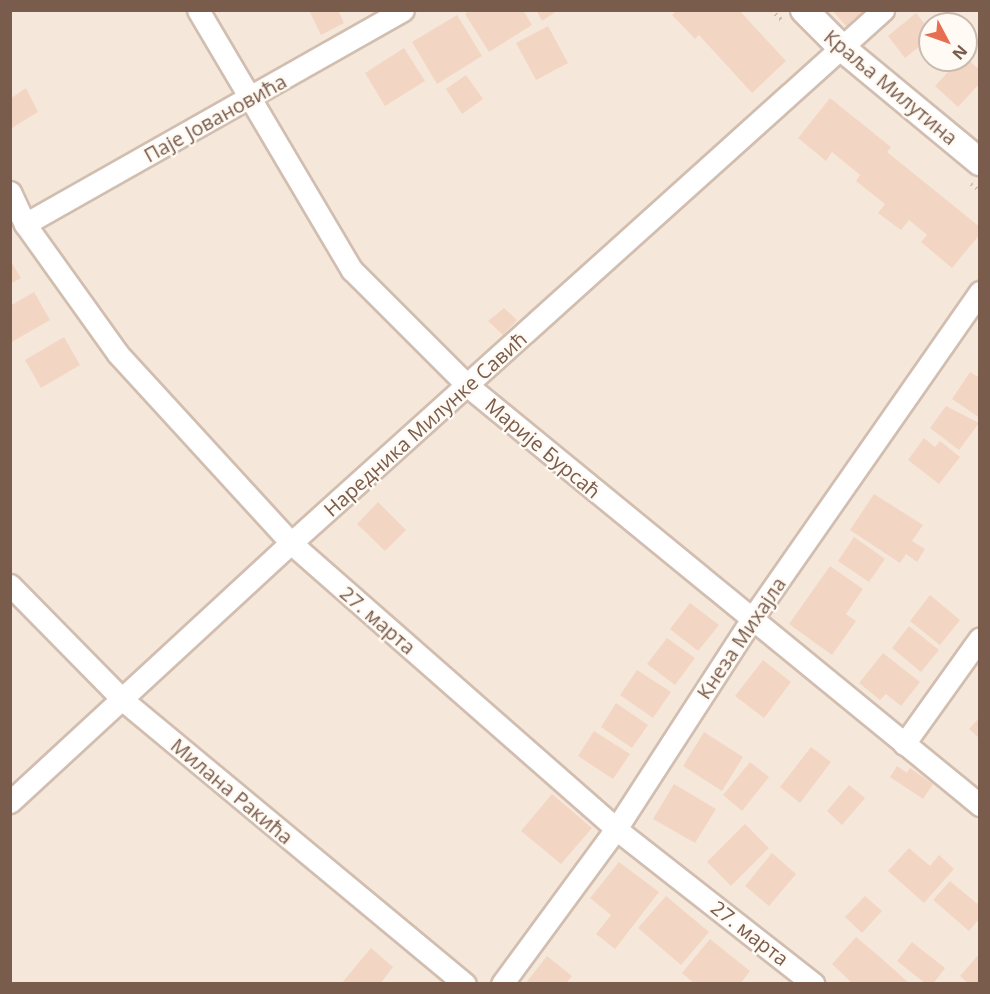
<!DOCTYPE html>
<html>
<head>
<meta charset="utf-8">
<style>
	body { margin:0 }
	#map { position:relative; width:990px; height:994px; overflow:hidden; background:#fdf6ec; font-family:"Open Sans",sans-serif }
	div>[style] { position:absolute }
	.residential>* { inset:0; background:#f5e8da }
	.building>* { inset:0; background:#f3d5c3 }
	.path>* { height:4px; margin-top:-2px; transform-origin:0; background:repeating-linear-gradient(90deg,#d9b8a5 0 1.5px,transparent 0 6px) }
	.roads { filter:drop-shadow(2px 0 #d1beb0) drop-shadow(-2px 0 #d1beb0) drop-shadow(0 2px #d1beb0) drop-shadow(0 -2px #d1beb0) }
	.minor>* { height:21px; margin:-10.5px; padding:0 10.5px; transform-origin:10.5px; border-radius:10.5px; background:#fff }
	.tertiary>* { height:26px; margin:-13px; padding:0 13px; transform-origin:13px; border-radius:13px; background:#fff }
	span { translate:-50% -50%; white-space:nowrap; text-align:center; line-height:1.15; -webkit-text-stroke:4.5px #fffaf3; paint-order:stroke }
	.street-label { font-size:20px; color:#7a5c4d }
	.frame { position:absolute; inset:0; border:12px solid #7a5c4d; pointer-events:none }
	.north { position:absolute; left:918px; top:12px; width:60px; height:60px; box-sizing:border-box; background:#fffaf3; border:2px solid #cabbb1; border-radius:50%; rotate:131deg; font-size:16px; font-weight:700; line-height:24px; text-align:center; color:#7a5c4d }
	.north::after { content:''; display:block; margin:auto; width:21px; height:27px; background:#e76f51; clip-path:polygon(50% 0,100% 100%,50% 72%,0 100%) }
</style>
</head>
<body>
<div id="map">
	<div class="residential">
		<i style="clip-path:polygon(evenodd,11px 11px,979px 11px,979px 983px,11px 983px,11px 11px,930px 24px,966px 24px,966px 60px,930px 60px,930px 24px)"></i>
	</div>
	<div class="building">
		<i style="clip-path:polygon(309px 10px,338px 10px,344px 23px,321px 35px)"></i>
		<i style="clip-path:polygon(470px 10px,523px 10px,532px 25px,489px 52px,465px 14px)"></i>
		<i style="clip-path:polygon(536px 10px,558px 10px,542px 21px)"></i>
		<i style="clip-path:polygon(677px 10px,739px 10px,786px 61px,752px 93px,699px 35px,695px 39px,672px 15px)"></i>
		<i style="clip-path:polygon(832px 10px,871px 10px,851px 32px)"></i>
		<i style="clip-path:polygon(916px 13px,930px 30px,930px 38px,905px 58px,888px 36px)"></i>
		<i style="clip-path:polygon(457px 15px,482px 56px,437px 84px,412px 42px)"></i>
		<i style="clip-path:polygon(548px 26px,568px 63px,536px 80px,516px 43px)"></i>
		<i style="clip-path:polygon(404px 48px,425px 81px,385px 106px,365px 73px)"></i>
		<i style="clip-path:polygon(966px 58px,980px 70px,980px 83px,958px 107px,935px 86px,959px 60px)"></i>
		<i style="clip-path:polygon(466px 75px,483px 99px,462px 114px,446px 89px)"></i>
		<i style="clip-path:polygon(26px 88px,38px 112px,10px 129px,10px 99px)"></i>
		<i style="clip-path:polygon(830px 98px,891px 147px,887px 152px,980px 227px,980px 234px,952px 268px,921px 242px,927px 235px,909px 220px,901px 230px,878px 213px,885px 204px,856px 181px,860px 175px,832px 152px,826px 161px,798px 138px)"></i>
		<i style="clip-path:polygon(10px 260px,21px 278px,10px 284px)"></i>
		<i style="clip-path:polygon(34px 292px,50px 320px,10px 343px,10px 306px)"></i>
		<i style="clip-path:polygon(504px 308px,517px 320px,503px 335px,488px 321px)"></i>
		<i style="clip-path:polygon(64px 337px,80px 365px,41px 388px,25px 360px)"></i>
		<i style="clip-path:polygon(970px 372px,980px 378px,980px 418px,952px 399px)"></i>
		<i style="clip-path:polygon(946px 406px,979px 423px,959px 450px,930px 428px)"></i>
		<i style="clip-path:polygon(924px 438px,935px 447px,940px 441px,960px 457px,939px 484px,908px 460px)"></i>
		<i style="clip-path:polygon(874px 494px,923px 525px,912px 541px,925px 549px,917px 562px,906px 554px,900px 563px,850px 530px)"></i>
		<i style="clip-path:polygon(378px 502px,406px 530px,385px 551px,357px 524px)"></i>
		<i style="clip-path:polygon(854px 537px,885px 559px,869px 582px,838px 561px)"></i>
		<i style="clip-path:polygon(830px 566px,863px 589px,846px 614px,856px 621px,832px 655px,789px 624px)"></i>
		<i style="clip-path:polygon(930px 595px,960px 620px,940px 645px,910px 621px)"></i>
		<i style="clip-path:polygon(690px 603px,719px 625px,698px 651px,670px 629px)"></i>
		<i style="clip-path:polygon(909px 626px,939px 650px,921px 672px,892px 648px)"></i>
		<i style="clip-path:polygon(667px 638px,695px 658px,675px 685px,647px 664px)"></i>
		<i style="clip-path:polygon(883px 653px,920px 682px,901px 706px,886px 694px,880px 700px,859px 683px)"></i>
		<i style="clip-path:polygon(763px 660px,791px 682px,764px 718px,735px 696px)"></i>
		<i style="clip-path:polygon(637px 670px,671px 692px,653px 718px,620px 695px)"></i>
		<i style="clip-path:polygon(616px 703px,648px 725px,632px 748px,601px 727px)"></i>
		<i style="clip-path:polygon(980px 717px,980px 739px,969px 729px)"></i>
		<i style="clip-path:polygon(594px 731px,630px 754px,613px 779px,578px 756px)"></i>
		<i style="clip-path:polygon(704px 732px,743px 757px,722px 791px,683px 766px)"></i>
		<i style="clip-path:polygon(811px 747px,831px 762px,800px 803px,780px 787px)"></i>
		<i style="clip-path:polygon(750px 762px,769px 777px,742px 811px,723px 795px)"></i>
		<i style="clip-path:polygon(897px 766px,907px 773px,910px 768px,933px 784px,923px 799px,890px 777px)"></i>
		<i style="clip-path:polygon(674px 784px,716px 809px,695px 843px,653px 819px)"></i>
		<i style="clip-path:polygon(849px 785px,865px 798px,842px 825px,827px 811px)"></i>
		<i style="clip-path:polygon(552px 794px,592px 828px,561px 864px,521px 831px)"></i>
		<i style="clip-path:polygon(745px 824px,769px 848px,731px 886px,707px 862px)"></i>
		<i style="clip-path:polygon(909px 848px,930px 866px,939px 855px,954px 869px,924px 903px,888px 871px)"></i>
		<i style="clip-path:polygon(772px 853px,796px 874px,769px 906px,745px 886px)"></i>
		<i style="clip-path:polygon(619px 862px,659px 892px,615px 949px,596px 934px,611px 915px,590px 898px)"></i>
		<i style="clip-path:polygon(950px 881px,980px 906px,980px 918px,969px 931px,933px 900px)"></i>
		<i style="clip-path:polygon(666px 896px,709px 932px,681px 965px,638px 928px)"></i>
		<i style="clip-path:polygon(865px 896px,882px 911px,862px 933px,845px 917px)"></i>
		<i style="clip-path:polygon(856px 937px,880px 957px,910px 984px,853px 984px,832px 964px)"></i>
		<i style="clip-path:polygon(710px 939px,750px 971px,740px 984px,695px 984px,682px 973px)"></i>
		<i style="clip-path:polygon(912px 942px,945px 968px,933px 984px,926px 984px,897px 961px)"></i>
		<i style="clip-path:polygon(371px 948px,393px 967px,380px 984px,341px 984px)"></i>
		<i style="clip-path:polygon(980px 953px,980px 984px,969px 984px,960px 976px)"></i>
		<i style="clip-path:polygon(547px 956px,572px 976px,566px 984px,525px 984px)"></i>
	</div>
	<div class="path">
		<i style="left:771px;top:10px;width:18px;rotate:43deg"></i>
		<i style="left:971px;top:184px;width:11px;rotate:38deg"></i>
	</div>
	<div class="roads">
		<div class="minor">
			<i style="left:198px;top:10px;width:302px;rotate:59.4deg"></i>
			<i style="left:352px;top:270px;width:164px;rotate:45deg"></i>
			<i style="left:468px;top:386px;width:662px;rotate:39.3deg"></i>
			<i style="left:10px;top:192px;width:35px;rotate:65deg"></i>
			<i style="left:25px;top:224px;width:160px;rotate:54.4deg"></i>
			<i style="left:118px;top:354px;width:256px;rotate:47.5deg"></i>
			<i style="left:291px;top:543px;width:433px;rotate:41.3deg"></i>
			<i style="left:616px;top:829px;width:251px;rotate:38.1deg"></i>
			<i style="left:25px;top:224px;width:434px;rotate:-29.5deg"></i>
			<i style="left:10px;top:585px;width:163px;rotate:45.5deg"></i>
			<i style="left:124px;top:701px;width:443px;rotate:39.7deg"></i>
			<i style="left:904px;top:744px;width:130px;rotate:-54.4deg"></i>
			<i style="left:10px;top:802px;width:382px;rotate:-42.7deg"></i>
			<i style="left:291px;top:543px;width:797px;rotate:-42deg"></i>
			<i style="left:502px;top:984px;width:192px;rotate:-53.7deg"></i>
			<i style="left:616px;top:829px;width:249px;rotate:-57.1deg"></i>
			<i style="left:751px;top:620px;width:400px;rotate:-55.1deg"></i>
		</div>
		<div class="tertiary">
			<i style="left:804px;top:10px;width:54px;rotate:45deg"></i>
			<i style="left:842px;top:48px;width:179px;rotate:39.6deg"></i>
		</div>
	</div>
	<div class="street-label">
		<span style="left:891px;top:87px;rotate:40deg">Краља Милутина</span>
		<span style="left:215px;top:118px;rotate:-29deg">Паје Јовановића</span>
		<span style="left:425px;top:424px;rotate:-42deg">Наредника Милунке Савић</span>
		<span style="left:543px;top:448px;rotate:40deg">Марије Бурсаћ</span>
		<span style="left:378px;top:620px;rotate:41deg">27. марта</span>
		<span style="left:741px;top:638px;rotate:-56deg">Кнеза Михајла</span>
		<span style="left:232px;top:791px;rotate:40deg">Милана Ракића</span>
		<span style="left:750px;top:933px;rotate:38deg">27. марта</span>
	</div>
	<div class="frame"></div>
	<div class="north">N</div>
</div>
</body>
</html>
